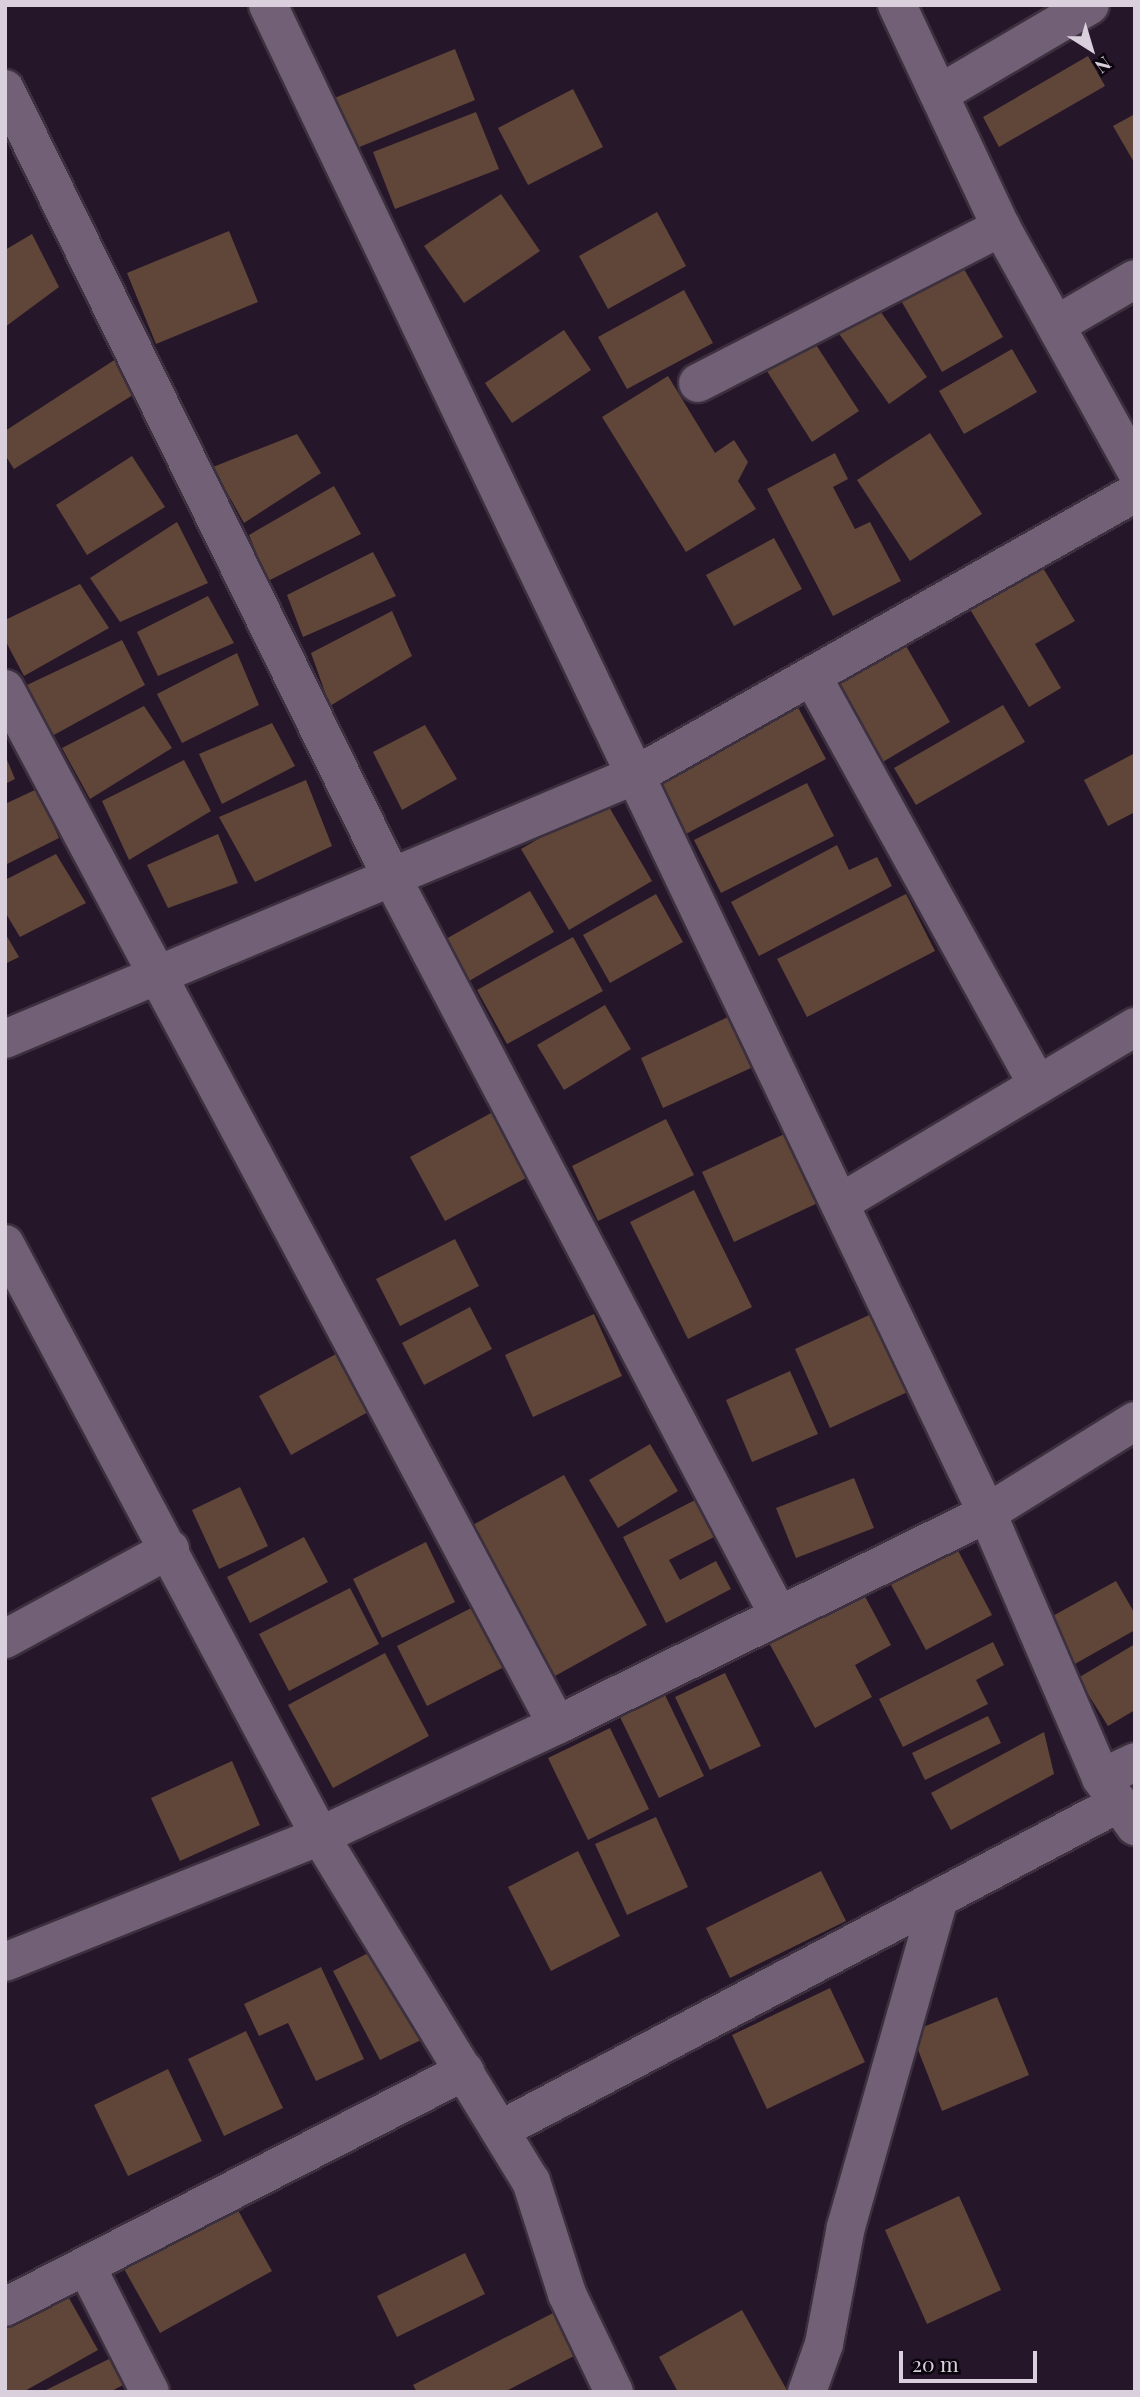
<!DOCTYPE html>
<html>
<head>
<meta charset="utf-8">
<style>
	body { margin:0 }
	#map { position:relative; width:1140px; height:2397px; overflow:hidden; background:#261629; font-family:"Playfair Display",serif }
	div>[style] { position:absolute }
	.building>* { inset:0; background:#604639 }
	.roads { filter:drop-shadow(2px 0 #3c303e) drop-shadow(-2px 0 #3c303e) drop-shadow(0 2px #3c303e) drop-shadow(0 -2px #3c303e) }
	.minor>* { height:38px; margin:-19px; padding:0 19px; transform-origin:19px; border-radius:19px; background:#726076 }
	span { translate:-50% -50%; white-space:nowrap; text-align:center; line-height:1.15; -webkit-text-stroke:5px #0b050d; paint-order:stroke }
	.frame { position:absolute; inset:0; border:7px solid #dacfdc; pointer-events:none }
	.north { position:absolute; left:1056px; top:14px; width:70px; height:70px; -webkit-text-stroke:5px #0b050d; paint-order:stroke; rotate:143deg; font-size:19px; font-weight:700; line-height:28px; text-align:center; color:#dacfdc }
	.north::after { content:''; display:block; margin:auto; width:24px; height:32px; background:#dacfdc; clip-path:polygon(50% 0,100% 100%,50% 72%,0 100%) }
	.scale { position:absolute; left:899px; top:2351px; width:138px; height:32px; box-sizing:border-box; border:4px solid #dacfdc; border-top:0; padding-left:9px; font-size:21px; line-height:24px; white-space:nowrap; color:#dacfdc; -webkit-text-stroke:5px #0b050d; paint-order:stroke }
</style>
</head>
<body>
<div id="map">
	<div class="building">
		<i style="clip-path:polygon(455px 49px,475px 100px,352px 150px,332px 99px)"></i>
		<i style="clip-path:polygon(1088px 56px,1105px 86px,999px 147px,983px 117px)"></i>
		<i style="clip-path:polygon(573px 89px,603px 147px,528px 185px,498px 128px)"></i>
		<i style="clip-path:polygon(476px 112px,499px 169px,395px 209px,373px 152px)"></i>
		<i style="clip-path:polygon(1135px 114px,1135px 164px,1113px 126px)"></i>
		<i style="clip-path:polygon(501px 194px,540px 251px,464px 303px,424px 246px)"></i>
		<i style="clip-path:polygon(657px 212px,686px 266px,608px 309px,579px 256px)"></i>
		<i style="clip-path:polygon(229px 231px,258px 302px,156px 344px,127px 273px)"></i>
		<i style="clip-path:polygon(32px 234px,59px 287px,5px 327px,5px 250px)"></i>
		<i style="clip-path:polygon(960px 262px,1003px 337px,942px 372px,899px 297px)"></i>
		<i style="clip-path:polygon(684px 290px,713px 343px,627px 389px,598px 337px)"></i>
		<i style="clip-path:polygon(873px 301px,927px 377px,889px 404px,835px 328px)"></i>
		<i style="clip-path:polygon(564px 330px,591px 370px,512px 423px,485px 383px)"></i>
		<i style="clip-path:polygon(811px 337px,859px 411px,812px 442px,765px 368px)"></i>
		<i style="clip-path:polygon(1012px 349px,1037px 392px,964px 434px,939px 391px)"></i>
		<i style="clip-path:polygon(119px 357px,141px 390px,14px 469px,5px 455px,5px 431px)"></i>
		<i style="clip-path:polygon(668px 376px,715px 453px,734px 440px,748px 462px,738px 481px,756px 509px,686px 552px,602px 417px)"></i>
		<i style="clip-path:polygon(930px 433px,982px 514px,910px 561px,857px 480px)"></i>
		<i style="clip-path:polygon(297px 434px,321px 473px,244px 523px,213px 467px)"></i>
		<i style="clip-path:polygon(835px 453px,848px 479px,833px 487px,855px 529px,870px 522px,901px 581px,833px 616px,767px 489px)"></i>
		<i style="clip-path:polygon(132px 456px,165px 507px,87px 555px,56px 505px)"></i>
		<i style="clip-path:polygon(334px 486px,361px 534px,268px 581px,249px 535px)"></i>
		<i style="clip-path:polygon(177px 522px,208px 583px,120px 622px,90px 578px)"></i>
		<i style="clip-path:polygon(774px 538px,802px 589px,734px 626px,706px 575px)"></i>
		<i style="clip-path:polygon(373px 552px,396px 596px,303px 637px,287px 595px)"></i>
		<i style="clip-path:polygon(1040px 563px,1075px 621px,1035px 644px,1061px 688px,1029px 707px,968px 606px)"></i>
		<i style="clip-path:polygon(80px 584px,109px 628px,24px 676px,5px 640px,5px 620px)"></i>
		<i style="clip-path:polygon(208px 596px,234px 643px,158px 676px,137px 632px)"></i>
		<i style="clip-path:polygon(392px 611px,412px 656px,330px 706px,311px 653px)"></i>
		<i style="clip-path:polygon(902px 639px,950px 722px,881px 763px,833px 681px)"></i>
		<i style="clip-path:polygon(122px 640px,145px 685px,52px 736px,27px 685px)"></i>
		<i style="clip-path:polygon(237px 653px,259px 705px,182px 743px,157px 694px)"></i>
		<i style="clip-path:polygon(795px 702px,826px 759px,686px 834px,655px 776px)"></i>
		<i style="clip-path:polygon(1003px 705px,1025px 742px,916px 805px,894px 768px)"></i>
		<i style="clip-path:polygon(144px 706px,172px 748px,90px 799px,62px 748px)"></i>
		<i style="clip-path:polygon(272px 723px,295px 766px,222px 804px,199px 754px)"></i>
		<i style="clip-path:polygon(425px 725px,457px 779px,402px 810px,373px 752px)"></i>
		<i style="clip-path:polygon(1135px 753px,1135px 812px,1108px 826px,1084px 780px)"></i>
		<i style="clip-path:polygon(5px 755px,15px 779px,5px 784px)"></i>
		<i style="clip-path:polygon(184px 760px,211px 811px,129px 860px,102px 801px)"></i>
		<i style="clip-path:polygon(306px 780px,332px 846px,255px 882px,219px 817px)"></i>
		<i style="clip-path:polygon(807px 783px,834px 836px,721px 893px,694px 840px)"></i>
		<i style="clip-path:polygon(37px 789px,59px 838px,5px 865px,5px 804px)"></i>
		<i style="clip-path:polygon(605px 800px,652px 881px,569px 930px,521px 849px)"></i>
		<i style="clip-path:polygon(218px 834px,238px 883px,168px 908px,147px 865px)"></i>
		<i style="clip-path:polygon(837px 845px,849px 870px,877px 857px,892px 886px,759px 956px,731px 902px)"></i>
		<i style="clip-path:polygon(56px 854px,86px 903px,20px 937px,5px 912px,5px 880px)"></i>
		<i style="clip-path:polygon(530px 891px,554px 932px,469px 981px,446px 939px)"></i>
		<i style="clip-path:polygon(656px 894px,683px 942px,610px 983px,583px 935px)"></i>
		<i style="clip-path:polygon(906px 894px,935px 951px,807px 1017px,777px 959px)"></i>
		<i style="clip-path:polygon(5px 933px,19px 957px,5px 964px)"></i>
		<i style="clip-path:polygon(573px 937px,603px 991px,507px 1044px,477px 990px)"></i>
		<i style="clip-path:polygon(605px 1005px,631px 1049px,564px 1090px,537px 1045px)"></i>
		<i style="clip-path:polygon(728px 1017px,751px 1068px,663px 1108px,641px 1058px)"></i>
		<i style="clip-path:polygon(493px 1112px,528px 1177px,445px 1221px,410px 1157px)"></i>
		<i style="clip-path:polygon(666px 1119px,694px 1175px,598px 1221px,572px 1166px)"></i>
		<i style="clip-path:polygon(791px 1131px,822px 1201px,734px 1242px,702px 1172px)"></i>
		<i style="clip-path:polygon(694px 1190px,752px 1307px,688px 1339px,630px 1222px)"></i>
		<i style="clip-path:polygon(455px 1239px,479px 1286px,400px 1326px,376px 1279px)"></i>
		<i style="clip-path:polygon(470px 1307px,492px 1349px,424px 1385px,402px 1343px)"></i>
		<i style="clip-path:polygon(878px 1311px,914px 1389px,830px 1428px,795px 1349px)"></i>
		<i style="clip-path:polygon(594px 1314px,622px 1376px,533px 1417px,505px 1355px)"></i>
		<i style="clip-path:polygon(336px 1354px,368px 1412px,291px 1455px,259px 1396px)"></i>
		<i style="clip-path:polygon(790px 1371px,818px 1434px,752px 1462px,726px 1400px)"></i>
		<i style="clip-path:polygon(650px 1444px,678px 1491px,618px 1528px,589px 1480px)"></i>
		<i style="clip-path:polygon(564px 1475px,647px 1625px,555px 1676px,471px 1526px)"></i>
		<i style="clip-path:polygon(854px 1478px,874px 1528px,796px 1558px,776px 1508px)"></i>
		<i style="clip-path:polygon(240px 1487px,268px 1546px,219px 1569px,192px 1510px)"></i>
		<i style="clip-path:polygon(697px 1499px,716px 1536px,669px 1560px,680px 1580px,716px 1561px,731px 1589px,666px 1623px,623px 1537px)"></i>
		<i style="clip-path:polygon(304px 1537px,328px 1582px,250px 1623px,227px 1577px)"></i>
		<i style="clip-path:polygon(426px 1542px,455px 1602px,382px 1638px,353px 1579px)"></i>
		<i style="clip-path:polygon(955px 1545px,992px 1615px,926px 1650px,889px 1581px)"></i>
		<i style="clip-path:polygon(1116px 1581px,1135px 1614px,1135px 1630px,1066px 1669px,1040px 1623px)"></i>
		<i style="clip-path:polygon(350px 1588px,379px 1644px,289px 1691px,259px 1634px)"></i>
		<i style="clip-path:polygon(861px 1589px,891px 1645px,855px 1665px,872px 1697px,815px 1728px,767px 1639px)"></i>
		<i style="clip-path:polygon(479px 1604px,510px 1664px,427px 1706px,397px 1646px)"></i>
		<i style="clip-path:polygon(993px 1642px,1004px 1665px,976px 1680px,988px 1704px,903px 1747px,879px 1699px)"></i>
		<i style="clip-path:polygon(1135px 1644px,1135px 1710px,1108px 1726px,1078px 1678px)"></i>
		<i style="clip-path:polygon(385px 1653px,429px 1736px,333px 1788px,288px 1705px)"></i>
		<i style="clip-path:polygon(725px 1673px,761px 1746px,710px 1770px,675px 1697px)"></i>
		<i style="clip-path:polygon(665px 1695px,704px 1776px,659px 1798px,620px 1717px)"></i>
		<i style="clip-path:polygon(988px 1716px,1001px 1743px,925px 1780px,912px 1753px)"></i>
		<i style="clip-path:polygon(610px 1728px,649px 1809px,588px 1840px,548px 1758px)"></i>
		<i style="clip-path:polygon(1044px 1732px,1054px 1774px,951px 1830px,931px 1793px)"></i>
		<i style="clip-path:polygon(232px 1761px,260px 1825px,180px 1861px,151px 1798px)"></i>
		<i style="clip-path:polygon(656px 1817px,688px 1887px,627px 1915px,595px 1844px)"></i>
		<i style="clip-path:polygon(578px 1851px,620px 1936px,551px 1971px,508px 1887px)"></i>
		<i style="clip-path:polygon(821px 1871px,846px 1921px,730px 1978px,706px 1928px)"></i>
		<i style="clip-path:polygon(376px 1949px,423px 2039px,380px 2060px,333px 1971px)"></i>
		<i style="clip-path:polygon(321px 1967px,364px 2059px,316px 2081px,288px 2023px,259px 2036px,244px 2004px)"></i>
		<i style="clip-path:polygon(830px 1988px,865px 2062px,767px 2109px,732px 2035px)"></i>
		<i style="clip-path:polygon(997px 1997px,1029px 2075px,942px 2111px,911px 2032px)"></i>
		<i style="clip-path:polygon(246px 2031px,283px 2108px,224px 2136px,188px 2059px)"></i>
		<i style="clip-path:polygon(168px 2069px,202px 2141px,128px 2176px,94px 2105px)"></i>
		<i style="clip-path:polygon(959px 2196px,1001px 2290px,927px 2324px,885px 2230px)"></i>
		<i style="clip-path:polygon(235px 2205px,272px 2271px,160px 2333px,123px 2267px)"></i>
		<i style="clip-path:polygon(465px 2253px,485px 2294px,397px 2337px,377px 2296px)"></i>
		<i style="clip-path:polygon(65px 2291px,98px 2350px,23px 2392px,5px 2392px,5px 2323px)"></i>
		<i style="clip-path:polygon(742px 2310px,788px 2392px,678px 2392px,659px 2357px)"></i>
		<i style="clip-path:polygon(553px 2313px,574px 2356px,504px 2392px,417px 2392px,413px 2385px)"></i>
		<i style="clip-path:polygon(109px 2359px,123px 2385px,110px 2392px,42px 2392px)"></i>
	</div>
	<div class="roads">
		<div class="minor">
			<i style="left:268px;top:5px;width:1671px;rotate:64.51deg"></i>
			<i style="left:987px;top:1513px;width:288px;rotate:66.7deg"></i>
			<i style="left:1101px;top:1778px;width:59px;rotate:54.7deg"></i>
			<i style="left:897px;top:5px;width:245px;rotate:64.9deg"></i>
			<i style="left:1001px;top:227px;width:277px;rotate:61deg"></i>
			<i style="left:5px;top:89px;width:879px;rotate:63.87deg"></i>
			<i style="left:392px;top:878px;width:833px;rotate:62.33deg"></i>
			<i style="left:939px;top:94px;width:175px;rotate:-30.5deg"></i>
			<i style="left:1056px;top:325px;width:91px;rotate:-30.2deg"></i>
			<i style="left:698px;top:383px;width:341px;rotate:-27.2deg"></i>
			<i style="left:812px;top:676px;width:467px;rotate:61.1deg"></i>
			<i style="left:5px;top:689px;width:1174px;rotate:61.95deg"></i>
			<i style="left:5px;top:1039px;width:686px;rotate:-22.72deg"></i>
			<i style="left:638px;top:774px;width:571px;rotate:-29.48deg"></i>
			<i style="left:840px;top:1203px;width:344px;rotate:-30.8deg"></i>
			<i style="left:5px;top:1244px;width:671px;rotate:61.98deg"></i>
			<i style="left:320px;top:1836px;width:404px;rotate:58.6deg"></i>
			<i style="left:531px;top:2181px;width:119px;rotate:72.3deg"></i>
			<i style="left:567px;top:2294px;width:109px;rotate:64.4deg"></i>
			<i style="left:5px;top:1639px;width:188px;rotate:-28.6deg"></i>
			<i style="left:1101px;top:1778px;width:38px;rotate:-25deg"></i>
			<i style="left:5px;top:1962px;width:339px;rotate:-21.8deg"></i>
			<i style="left:320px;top:1836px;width:262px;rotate:-25.1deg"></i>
			<i style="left:557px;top:1725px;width:479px;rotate:-26.2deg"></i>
			<i style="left:987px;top:1513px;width:174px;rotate:-31.9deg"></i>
			<i style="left:500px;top:2130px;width:700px;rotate:-27.85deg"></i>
			<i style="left:86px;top:2266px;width:141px;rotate:63.1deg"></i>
			<i style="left:5px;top:2307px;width:517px;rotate:-27.16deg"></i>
			<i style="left:807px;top:2392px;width:51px;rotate:-70.5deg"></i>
			<i style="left:824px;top:2344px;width:119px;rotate:-79.4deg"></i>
			<i style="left:846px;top:2227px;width:342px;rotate:-74.2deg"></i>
		</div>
	</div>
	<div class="frame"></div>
	<div class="north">N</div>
	<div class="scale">20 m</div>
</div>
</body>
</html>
